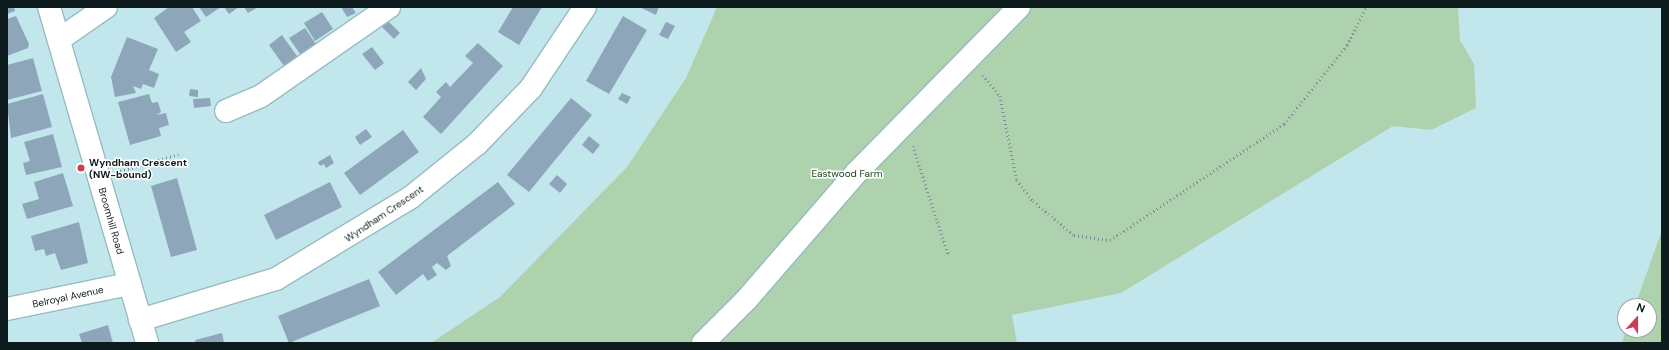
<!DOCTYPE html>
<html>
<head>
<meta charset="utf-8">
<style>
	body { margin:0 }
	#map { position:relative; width:1669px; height:350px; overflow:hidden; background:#c1e7ed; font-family:"DM Sans",sans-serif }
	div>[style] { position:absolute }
	.green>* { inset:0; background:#aed2ad }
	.building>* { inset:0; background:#8ea6ba }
	.path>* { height:2.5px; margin-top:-1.25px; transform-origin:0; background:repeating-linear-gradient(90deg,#759196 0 1px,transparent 0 4px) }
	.roads { filter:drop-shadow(1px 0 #97bbc2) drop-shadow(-1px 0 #97bbc2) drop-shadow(0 1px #97bbc2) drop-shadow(0 -1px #97bbc2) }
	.minor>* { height:22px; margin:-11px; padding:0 11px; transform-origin:11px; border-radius:11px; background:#fff }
	.dots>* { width:11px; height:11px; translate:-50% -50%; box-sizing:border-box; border:2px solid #fff; border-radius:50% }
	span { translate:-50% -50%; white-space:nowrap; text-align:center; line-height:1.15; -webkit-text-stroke:3px #fff; paint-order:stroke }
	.poi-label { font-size:10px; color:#0d1b1d; font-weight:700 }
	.left { translate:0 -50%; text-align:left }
	.park-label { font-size:10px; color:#133d15 }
	.street-label { font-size:10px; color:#0d1b1d }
	.frame { position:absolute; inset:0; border:8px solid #0d1b1d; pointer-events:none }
	.north { position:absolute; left:1617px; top:298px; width:40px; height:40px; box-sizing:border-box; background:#fff; border:1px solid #9ea4a5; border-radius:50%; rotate:21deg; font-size:11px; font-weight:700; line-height:16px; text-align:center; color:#0d1b1d }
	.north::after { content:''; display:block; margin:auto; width:14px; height:18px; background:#cc3c55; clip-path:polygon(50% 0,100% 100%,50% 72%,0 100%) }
</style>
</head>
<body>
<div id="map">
	<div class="green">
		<i style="clip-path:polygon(717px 7px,1458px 7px,1460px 40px,1474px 64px,1476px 108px,1431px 130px,1393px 126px,1121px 293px,1012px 315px,1017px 343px,431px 343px,500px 297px,627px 167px,686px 78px)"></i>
		<i style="clip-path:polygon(1662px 230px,1662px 343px,1622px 343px,1626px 330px,1649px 330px,1649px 306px,1635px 306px)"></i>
	</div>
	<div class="building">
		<i style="clip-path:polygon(7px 7px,14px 7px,15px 11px,7px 14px)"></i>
		<i style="clip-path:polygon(169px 7px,192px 7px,201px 21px,184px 32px,191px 42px,176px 52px,154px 18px)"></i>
		<i style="clip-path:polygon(199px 7px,221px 7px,206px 17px)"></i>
		<i style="clip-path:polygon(224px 7px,239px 7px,229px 14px)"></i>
		<i style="clip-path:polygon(244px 7px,258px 7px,248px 13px)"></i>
		<i style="clip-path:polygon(341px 7px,352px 7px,356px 13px,347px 17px)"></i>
		<i style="clip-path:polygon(513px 7px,542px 7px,519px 45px,498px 32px)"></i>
		<i style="clip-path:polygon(639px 7px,659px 7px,656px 15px)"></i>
		<i style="clip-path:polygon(322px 12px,333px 29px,315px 41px,304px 23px)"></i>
		<i style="clip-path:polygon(16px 16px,29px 44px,28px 48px,7px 56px,7px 19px)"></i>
		<i style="clip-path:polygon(623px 16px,647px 30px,609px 94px,586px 81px)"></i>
		<i style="clip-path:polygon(386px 19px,400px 33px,394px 39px,380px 25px)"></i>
		<i style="clip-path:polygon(666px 22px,675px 26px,668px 39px,659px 35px)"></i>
		<i style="clip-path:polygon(305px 28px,316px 44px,300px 54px,289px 38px)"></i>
		<i style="clip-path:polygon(282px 35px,297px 56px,284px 66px,269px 45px)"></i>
		<i style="clip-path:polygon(127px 37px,158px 49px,149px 70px,159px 74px,154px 88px,143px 84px,141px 89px,133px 86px,136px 93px,115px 97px,111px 77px)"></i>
		<i style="clip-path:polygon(478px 43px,503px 66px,441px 134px,423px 117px,441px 97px,436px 92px,446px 82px,450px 87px,473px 63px,465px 56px)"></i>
		<i style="clip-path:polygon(372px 47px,384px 63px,375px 70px,362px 54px)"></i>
		<i style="clip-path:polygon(33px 58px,42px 91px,7px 100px,7px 65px)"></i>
		<i style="clip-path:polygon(421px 68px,426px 79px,416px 90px,408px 82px)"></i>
		<i style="clip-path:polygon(190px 89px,198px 90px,198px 97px,189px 96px)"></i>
		<i style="clip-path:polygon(622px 93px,631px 97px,627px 104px,618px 99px)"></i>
		<i style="clip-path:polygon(43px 94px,52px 127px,11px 138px,7px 104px)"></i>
		<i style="clip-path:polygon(149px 94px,152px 103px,158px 102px,161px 112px,156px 115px,166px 113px,169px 125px,159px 128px,161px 136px,130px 145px,118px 102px)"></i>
		<i style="clip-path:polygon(210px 98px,211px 106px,194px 108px,193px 99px)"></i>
		<i style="clip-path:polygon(571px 98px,592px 115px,529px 192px,507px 175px)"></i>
		<i style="clip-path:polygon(366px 129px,372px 137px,360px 145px,355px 137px)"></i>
		<i style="clip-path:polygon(403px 130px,419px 152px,360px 195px,344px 173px)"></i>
		<i style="clip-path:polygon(53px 134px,62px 167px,26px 175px,23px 163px,30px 161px,24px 142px)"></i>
		<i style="clip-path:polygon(589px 136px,600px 145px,593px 154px,582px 145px)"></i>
		<i style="clip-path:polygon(330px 155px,334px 163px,326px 168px,324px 164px,320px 166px,318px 162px)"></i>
		<i style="clip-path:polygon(63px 173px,73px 206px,27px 219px,22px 204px,39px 199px,34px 182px)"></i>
		<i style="clip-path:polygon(557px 175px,567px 184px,560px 193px,549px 184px)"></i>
		<i style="clip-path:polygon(177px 178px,197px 250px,171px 257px,151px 186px)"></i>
		<i style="clip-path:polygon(330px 182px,342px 207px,276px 240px,264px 215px)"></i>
		<i style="clip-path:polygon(498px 182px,515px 204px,447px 256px,451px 266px,446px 270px,437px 263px,432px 267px,437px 275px,428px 281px,423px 274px,396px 295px,378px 272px)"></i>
		<i style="clip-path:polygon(79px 222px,88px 263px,61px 270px,55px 253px,46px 256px,44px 249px,35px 251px,31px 236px)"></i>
		<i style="clip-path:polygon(369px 279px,380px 306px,289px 343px,278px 316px)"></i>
		<i style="clip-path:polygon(108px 325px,113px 343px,82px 343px,79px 334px)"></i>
		<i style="clip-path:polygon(222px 333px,224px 343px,196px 343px,195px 340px)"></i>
	</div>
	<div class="path">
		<i style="left:983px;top:75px;width:27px;rotate:51deg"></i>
		<i style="left:1000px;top:96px;width:86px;rotate:78.6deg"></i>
		<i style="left:1017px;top:180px;width:26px;rotate:53deg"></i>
		<i style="left:1033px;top:201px;width:53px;rotate:39.7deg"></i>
		<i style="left:1074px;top:235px;width:36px;rotate:8deg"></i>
		<i style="left:1110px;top:240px;width:209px;rotate:-33.7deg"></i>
		<i style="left:1284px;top:124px;width:101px;rotate:-51.4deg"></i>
		<i style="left:1347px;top:45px;width:42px;rotate:-63.4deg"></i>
		<i style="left:913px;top:146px;width:114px;rotate:72deg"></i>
		<i style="left:120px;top:171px;width:61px;rotate:-16.1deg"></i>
	</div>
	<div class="roads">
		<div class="minor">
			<i style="left:49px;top:7px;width:350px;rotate:73.7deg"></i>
			<i style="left:60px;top:39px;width:56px;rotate:-34.8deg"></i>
			<i style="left:226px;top:111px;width:38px;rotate:-23deg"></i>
			<i style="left:261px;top:96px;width:156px;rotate:-34.8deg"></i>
			<i style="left:7px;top:309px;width:125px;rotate:-11.6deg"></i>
			<i style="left:140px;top:320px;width:142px;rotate:-16.8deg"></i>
			<i style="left:276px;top:279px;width:157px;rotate:-31.2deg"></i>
			<i style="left:410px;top:198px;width:86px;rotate:-38.9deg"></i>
			<i style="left:477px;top:144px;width:78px;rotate:-46deg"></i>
			<i style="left:531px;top:88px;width:97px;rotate:-56.3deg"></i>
			<i style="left:703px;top:343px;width:62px;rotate:-45deg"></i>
			<i style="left:747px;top:299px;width:168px;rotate:-49.1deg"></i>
			<i style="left:857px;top:172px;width:231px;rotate:-45.5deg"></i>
		</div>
	</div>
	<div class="dots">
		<i style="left:81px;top:168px;background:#cc3c55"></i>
	</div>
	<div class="poi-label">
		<span class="left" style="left:89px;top:168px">Wyndham Crescent<br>(NW-bound)</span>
	</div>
	<div class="park-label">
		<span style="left:847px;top:174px">Eastwood Farm</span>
	</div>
	<div class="street-label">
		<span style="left:384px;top:214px;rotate:-34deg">Wyndham Crescent</span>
		<span style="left:111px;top:221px;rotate:74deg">Broomhill Road</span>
		<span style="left:68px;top:297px;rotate:-12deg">Belroyal Avenue</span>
	</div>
	<div class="frame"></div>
	<div class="north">N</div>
</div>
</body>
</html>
